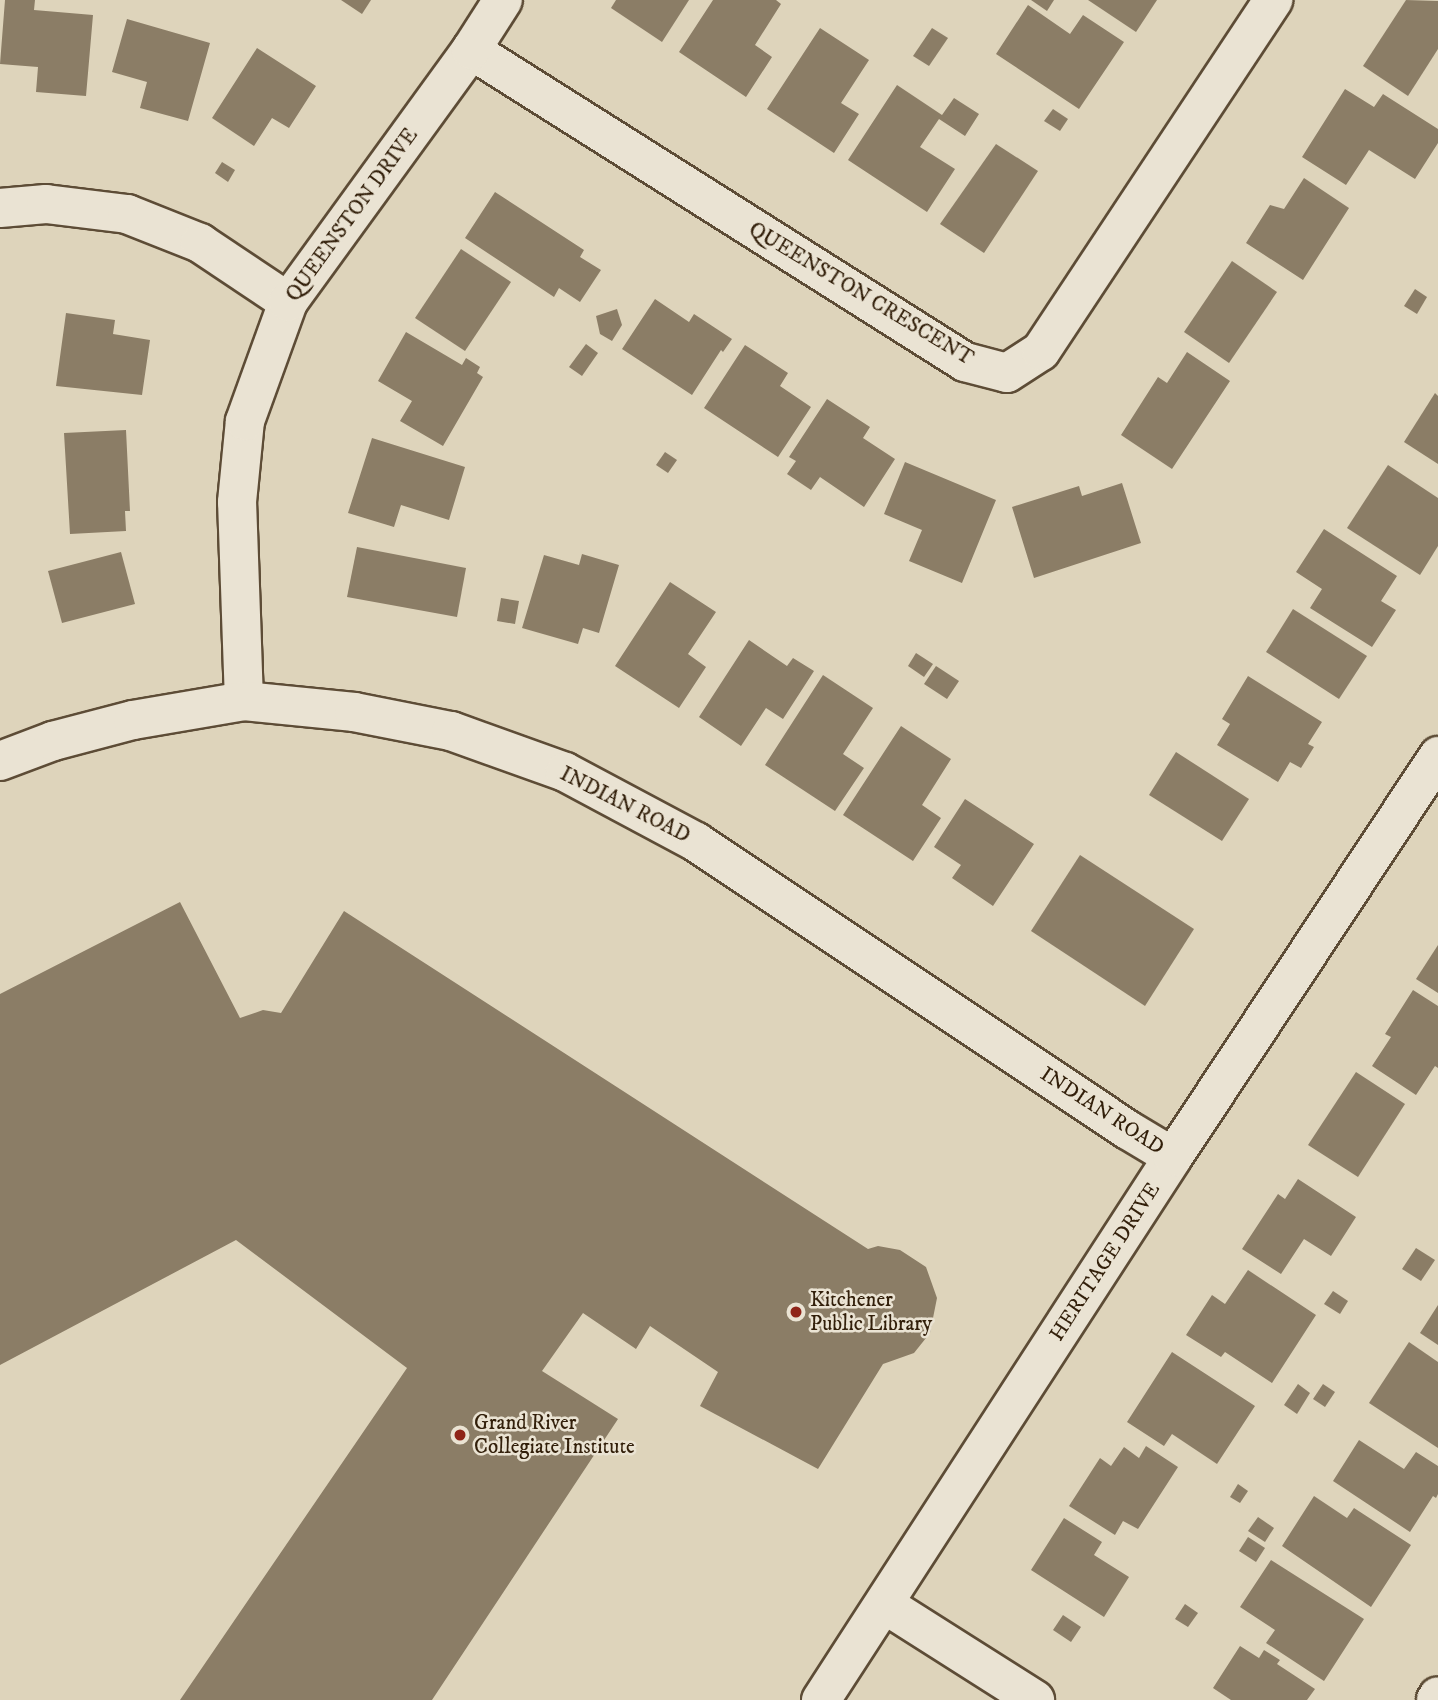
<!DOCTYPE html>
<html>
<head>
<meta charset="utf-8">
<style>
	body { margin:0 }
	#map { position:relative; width:1438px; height:1700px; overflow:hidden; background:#ded4bb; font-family:"IM FELL DW Pica",serif }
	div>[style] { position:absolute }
	.building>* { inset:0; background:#8b7d66 }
	.roads { filter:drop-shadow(2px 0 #5d4c36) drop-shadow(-2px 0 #5d4c36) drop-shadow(0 2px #5d4c36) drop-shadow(0 -2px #5d4c36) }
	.minor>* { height:38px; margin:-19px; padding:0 19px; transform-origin:19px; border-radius:19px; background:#eae3d3 }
	.dots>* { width:19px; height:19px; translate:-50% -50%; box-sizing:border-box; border:4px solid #eae3d3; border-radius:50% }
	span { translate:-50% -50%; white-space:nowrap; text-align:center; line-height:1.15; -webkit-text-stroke:5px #eae3d3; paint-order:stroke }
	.street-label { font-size:21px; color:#321f0a }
	.poi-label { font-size:21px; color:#321f0a }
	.left { translate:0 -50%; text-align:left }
</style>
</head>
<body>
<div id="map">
	<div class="building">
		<i style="clip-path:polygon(5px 0,35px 0,34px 10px,93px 15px,86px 96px,36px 92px,38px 67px,0 64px)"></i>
		<i style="clip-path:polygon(341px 0,371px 0,362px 14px)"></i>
		<i style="clip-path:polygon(616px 0,689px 0,662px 42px,611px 8px)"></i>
		<i style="clip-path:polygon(713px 0,776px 0,781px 4px,755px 45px,772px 57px,746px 97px,679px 52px)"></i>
		<i style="clip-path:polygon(1031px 0,1054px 0,1047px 11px)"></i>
		<i style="clip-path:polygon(1088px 0,1157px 0,1136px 32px)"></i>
		<i style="clip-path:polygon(1406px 0,1438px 1px,1438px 49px,1408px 96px,1363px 66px)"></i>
		<i style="clip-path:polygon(1028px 5px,1070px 34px,1083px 15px,1124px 42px,1079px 109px,996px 54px)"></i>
		<i style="clip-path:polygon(127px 19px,210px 43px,188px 121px,140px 108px,147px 82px,112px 72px)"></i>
		<i style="clip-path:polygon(820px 28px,869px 60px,841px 103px,859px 114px,834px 153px,767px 109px)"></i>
		<i style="clip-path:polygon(932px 28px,948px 38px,929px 66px,913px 56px)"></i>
		<i style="clip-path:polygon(257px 48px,316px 86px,289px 128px,272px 118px,254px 146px,212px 118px)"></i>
		<i style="clip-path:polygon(897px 85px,942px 115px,954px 98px,979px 114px,965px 136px,939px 119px,920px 147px,955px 169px,927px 212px,848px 160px)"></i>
		<i style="clip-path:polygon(1345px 89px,1374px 107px,1383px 94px,1438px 129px,1438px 143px,1415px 179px,1369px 150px,1346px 185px,1302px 157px)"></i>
		<i style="clip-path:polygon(1053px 109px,1068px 119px,1060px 131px,1044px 121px)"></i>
		<i style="clip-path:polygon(996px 144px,1038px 171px,984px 253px,940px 224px)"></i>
		<i style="clip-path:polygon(222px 162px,235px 170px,228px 182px,215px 173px)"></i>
		<i style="clip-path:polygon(1304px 178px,1349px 208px,1303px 280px,1246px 243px,1270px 205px,1284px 209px)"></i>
		<i style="clip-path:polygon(495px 192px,584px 250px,580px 257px,601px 270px,580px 302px,559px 288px,554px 297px,465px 238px)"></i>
		<i style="clip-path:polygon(461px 249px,511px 282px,465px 351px,415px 318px)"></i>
		<i style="clip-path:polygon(1232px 261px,1277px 292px,1229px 363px,1184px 332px)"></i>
		<i style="clip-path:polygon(1415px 289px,1427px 297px,1417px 314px,1404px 306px)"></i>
		<i style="clip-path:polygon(655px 299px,689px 322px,694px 314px,732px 339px,723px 352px,721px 350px,692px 395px,622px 349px)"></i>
		<i style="clip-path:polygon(617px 309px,622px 325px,612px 341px,600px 334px,596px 316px)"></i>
		<i style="clip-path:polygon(66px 313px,115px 320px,113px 334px,150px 340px,142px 395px,56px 386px)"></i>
		<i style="clip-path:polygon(406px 332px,462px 365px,466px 358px,480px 367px,477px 373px,483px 377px,443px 446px,400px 421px,412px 401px,378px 381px)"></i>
		<i style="clip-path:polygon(586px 344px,598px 353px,582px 376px,569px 367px)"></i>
		<i style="clip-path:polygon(745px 345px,788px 373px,780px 386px,811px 407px,778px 457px,704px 408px)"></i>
		<i style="clip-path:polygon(1187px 352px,1230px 381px,1172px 469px,1121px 435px,1158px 377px,1167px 383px)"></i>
		<i style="clip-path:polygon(1435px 393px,1438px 396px,1438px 464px,1404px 442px)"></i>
		<i style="clip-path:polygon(827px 399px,870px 427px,863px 438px,895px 459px,864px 507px,820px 477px,811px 490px,787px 474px,796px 461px,789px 457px)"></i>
		<i style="clip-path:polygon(126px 430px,130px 511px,125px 511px,126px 531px,70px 534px,64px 433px)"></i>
		<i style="clip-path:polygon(372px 438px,465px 467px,449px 520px,401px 505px,394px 527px,348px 513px)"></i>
		<i style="clip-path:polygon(665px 452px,677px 460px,668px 473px,656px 465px)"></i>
		<i style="clip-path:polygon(905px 462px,996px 500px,962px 583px,909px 561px,922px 530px,884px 514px)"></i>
		<i style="clip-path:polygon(1388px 465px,1438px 498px,1438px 546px,1420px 575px,1347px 528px)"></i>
		<i style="clip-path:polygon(1122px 483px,1141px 543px,1034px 578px,1012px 507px,1079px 486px,1082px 496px)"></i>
		<i style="clip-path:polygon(1324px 529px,1397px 576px,1381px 601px,1396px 610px,1372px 647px,1310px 608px,1322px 589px,1296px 572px)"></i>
		<i style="clip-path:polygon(357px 547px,466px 568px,457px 617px,347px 597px)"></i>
		<i style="clip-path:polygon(121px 552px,135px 604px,62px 623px,48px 571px)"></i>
		<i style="clip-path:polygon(582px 554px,619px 565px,599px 633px,583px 628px,578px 644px,522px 628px,544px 555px,579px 565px)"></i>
		<i style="clip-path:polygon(670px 582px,716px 612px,688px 654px,706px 667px,679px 708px,615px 666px)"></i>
		<i style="clip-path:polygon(501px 598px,519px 601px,515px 624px,497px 621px)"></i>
		<i style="clip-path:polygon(1293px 609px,1367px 656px,1339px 699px,1266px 652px)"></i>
		<i style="clip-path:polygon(749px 640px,787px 666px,793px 658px,814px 671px,783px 719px,766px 708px,741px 746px,699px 717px)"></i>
		<i style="clip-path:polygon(916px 653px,933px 664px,924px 677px,908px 666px)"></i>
		<i style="clip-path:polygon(936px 666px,959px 681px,947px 699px,924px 684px)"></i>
		<i style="clip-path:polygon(823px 675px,873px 708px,843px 754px,864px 768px,835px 811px,765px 765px)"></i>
		<i style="clip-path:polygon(1248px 676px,1322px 722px,1308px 744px,1314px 747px,1301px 768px,1290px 762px,1278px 782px,1217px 745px,1230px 724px,1222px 719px)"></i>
		<i style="clip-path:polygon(901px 726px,951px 759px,922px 805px,941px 818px,913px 861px,843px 815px)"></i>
		<i style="clip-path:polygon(1176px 752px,1249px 799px,1222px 841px,1149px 795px)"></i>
		<i style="clip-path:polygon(965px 799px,1034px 844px,993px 906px,952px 878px,961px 865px,934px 847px)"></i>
		<i style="clip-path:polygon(1080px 855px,1194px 929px,1145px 1006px,1031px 931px)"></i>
		<i style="clip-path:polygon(180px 902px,240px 1018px,263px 1010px,281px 1013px,344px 911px,868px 1249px,878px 1246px,900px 1250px,926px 1267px,937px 1298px,930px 1333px,914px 1353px,883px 1364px,818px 1469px,700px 1406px,718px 1372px,650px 1326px,636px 1349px,583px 1313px,542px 1371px,618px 1419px,432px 1700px,180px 1700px,407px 1368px,236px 1240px,0 1365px,0 994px)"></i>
		<i style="clip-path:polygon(1438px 945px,1438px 993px,1416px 979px)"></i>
		<i style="clip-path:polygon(1413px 990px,1438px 1006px,1438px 1068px,1435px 1066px,1416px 1095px,1372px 1066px,1391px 1037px,1385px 1034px)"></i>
		<i style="clip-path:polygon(1356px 1072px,1405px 1104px,1358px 1177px,1308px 1145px)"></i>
		<i style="clip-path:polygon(1298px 1179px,1356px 1217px,1331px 1256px,1304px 1239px,1281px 1274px,1242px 1249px,1278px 1194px,1285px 1199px)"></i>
		<i style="clip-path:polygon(1416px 1248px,1435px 1260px,1421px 1281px,1402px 1269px)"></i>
		<i style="clip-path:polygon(1248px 1270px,1316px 1315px,1272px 1383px,1225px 1352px,1221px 1357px,1186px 1335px,1212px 1295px,1225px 1304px)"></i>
		<i style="clip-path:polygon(1333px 1291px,1348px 1301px,1340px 1314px,1324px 1304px)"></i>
		<i style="clip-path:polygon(1438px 1305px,1438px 1345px,1420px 1333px)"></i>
		<i style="clip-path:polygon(1409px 1342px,1438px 1362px,1438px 1448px,1369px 1403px)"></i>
		<i style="clip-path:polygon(1172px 1352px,1255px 1406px,1217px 1464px,1172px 1434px,1164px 1446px,1127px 1422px)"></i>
		<i style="clip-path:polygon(1298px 1384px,1310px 1393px,1297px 1414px,1284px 1405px)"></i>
		<i style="clip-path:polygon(1323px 1384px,1335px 1392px,1325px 1407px,1313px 1399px)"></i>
		<i style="clip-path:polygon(1359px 1440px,1404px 1469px,1416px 1452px,1438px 1466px,1438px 1494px,1436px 1498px,1433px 1496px,1410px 1532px,1333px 1481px)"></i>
		<i style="clip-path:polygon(1146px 1446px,1178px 1467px,1138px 1529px,1123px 1521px,1115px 1535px,1069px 1506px,1100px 1458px,1111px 1466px,1124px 1447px,1139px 1458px)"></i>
		<i style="clip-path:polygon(1238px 1484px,1248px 1491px,1240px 1503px,1230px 1497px)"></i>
		<i style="clip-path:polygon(1314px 1496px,1347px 1518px,1354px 1508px,1411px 1545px,1371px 1607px,1282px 1546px)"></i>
		<i style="clip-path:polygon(1258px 1517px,1274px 1528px,1265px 1542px,1248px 1531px)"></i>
		<i style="clip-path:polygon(1064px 1518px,1102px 1542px,1094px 1555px,1129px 1577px,1104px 1617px,1031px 1570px)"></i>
		<i style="clip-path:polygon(1248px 1537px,1265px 1548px,1256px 1562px,1239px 1551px)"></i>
		<i style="clip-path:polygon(1271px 1560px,1364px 1619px,1324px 1681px,1266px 1643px,1275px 1630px,1240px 1607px)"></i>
		<i style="clip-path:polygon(1185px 1604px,1198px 1613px,1188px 1627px,1175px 1619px)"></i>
		<i style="clip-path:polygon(1063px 1615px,1081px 1627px,1071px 1642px,1053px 1630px)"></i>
		<i style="clip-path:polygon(1240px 1646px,1259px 1658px,1264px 1650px,1280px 1660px,1277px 1664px,1315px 1689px,1307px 1700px,1231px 1700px,1213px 1688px)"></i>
	</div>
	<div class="roads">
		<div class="minor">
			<i style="left:471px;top:50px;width:584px;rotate:32.28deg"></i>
			<i style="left:965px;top:362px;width:43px;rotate:14.7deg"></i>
			<i style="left:1007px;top:373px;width:40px;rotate:-32.9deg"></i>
			<i style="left:1041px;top:351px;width:421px;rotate:-56.5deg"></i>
			<i style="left:0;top:208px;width:46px;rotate:-5deg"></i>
			<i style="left:46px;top:204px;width:82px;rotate:7deg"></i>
			<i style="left:127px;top:214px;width:79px;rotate:21.7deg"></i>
			<i style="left:200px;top:243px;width:106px;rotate:33.8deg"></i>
			<i style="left:244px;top:701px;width:199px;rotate:-92deg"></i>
			<i style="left:237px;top:502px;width:81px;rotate:-84.4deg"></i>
			<i style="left:245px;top:421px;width:127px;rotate:-70.1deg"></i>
			<i style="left:288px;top:302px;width:311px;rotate:-54deg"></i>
			<i style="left:471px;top:50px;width:59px;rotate:-57.4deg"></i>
			<i style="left:0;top:761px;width:57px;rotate:-20.7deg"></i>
			<i style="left:53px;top:741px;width:83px;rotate:-14.7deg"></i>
			<i style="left:133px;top:720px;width:113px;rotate:-9.7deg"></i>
			<i style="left:244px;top:701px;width:111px;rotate:5.7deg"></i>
			<i style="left:354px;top:712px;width:99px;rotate:11.1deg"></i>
			<i style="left:451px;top:731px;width:121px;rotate:19.8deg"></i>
			<i style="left:565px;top:772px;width:149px;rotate:28.1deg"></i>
			<i style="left:696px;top:842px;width:519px;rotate:33.69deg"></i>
			<i style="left:1128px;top:1130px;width:52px;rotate:31deg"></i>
			<i style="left:884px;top:1604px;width:179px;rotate:32.4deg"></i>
			<i style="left:821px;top:1700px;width:647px;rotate:-57.05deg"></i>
			<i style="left:1173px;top:1157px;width:481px;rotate:-56.5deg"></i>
			<i style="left:1436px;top:1700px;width:4px;rotate:-63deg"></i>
		</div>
	</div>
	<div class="dots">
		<i style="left:796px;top:1312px;background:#8f2418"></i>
		<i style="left:460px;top:1435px;background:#8f2418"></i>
	</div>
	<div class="street-label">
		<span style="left:352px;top:215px;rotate:-54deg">QUEENSTON DRIVE</span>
		<span style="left:861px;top:294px;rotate:31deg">QUEENSTON CRESCENT</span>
		<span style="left:625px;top:805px;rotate:27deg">INDIAN ROAD</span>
		<span style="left:1102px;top:1111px;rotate:33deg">INDIAN ROAD</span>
		<span style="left:1105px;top:1262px;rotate:-57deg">HERITAGE DRIVE</span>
	</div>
	<div class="poi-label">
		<span class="left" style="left:810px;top:1312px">Kitchener<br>Public Library</span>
		<span class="left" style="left:474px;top:1435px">Grand River<br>Collegiate Institute</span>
	</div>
</div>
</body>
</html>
